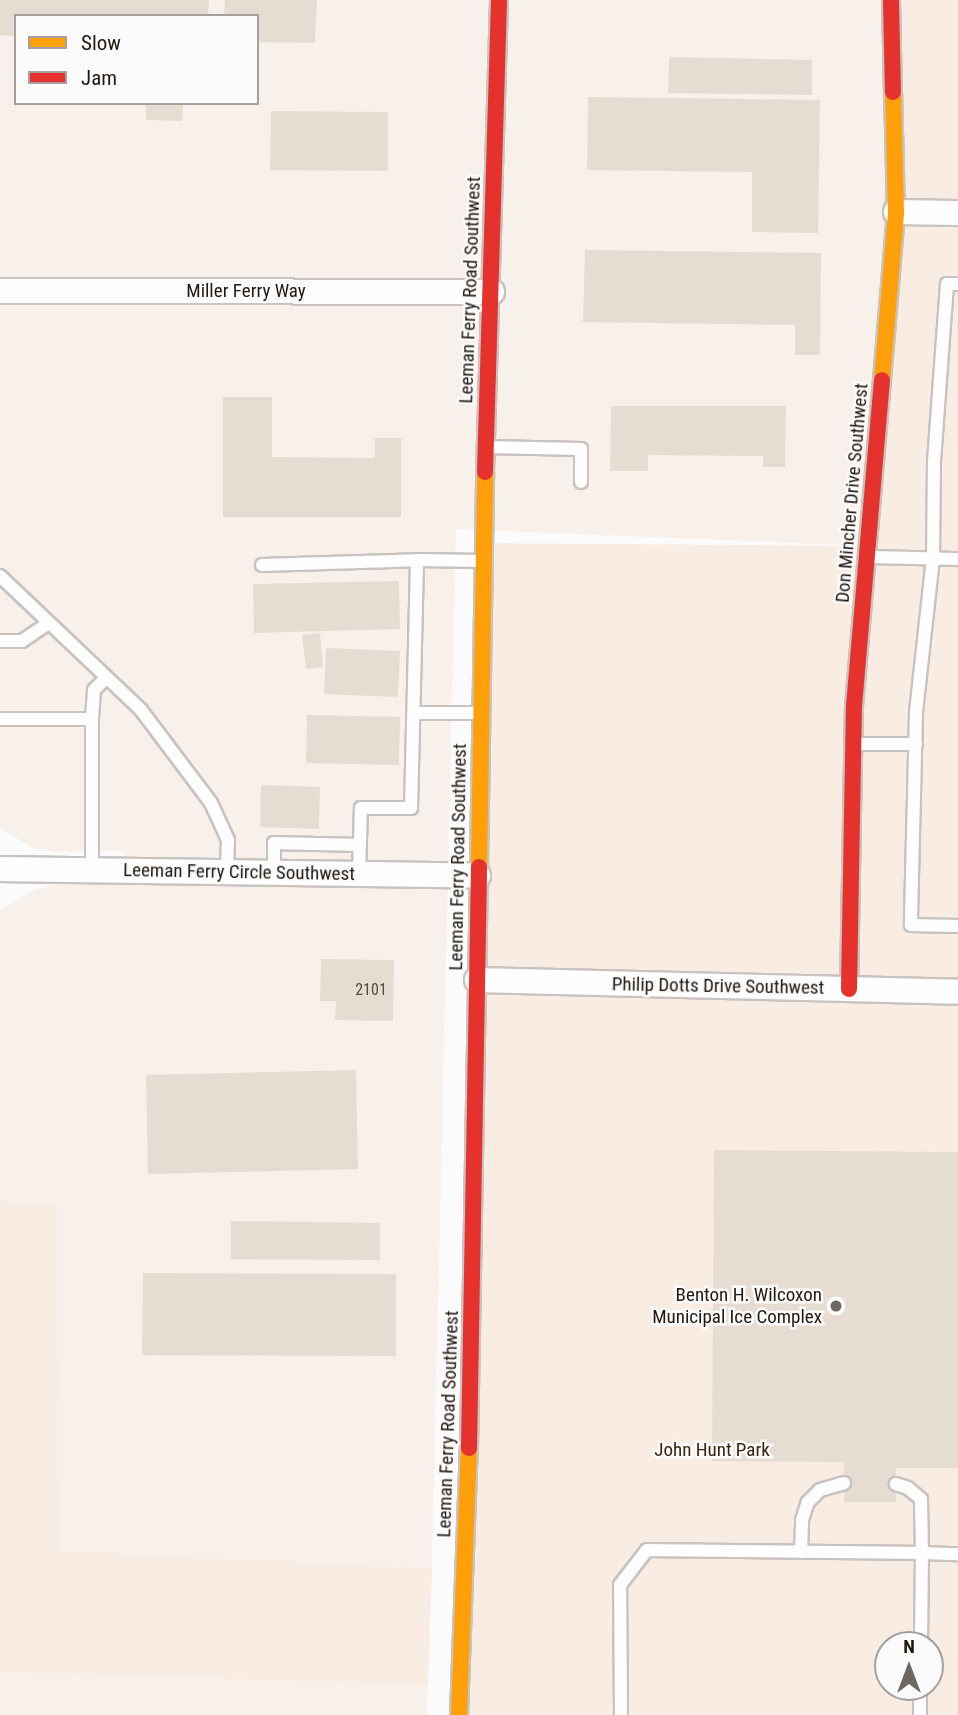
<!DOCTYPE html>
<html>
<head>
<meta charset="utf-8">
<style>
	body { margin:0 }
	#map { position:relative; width:958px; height:1715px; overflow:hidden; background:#fbfbfb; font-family:"Roboto Condensed",sans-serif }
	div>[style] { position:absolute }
	.built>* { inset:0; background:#f8f0ea }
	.green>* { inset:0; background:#f9ece2 }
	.building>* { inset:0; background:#e7dcd2 }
	.roads { filter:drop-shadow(2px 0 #c8c3c0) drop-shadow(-2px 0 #c8c3c0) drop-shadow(0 2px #c8c3c0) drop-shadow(0 -2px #c8c3c0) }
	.lane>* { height:12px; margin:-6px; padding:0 6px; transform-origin:6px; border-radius:6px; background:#fefefe }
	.street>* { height:24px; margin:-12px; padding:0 12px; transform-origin:12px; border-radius:12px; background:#fefefe }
	.slow>* { height:16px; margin:-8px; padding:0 8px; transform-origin:8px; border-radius:8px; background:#ff9f0a }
	.jam>* { height:16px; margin:-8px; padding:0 8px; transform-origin:8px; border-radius:8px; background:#e5322d }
	.dots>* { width:19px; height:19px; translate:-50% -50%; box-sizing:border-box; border:4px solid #fbfbfb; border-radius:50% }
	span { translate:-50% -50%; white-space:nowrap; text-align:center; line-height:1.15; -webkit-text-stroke:5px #fbfbfb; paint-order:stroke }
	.number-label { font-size:16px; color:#524941 }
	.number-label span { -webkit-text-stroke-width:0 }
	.street-label { font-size:19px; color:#211811 }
	.poi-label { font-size:19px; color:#211811 }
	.right { translate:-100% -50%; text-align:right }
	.park-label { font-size:19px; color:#3b230c }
	.legend { position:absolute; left:14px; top:14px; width:245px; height:91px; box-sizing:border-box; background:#fbfbfb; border:2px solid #a4a09d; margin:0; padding:9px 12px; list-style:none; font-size:21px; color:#211811 }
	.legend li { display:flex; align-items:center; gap:14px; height:35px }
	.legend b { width:35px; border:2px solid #a4a09d }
	.north { position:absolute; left:874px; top:1631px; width:70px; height:70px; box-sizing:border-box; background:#fbfbfb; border:2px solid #a4a09d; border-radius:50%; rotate:0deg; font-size:19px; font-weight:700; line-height:28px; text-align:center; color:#211811 }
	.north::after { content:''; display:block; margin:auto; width:24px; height:32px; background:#6d6763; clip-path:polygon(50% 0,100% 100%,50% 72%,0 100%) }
</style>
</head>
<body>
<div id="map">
	<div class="built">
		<i style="clip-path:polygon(evenodd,0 0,891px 0,869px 546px,456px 529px,432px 1568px,60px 1552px,58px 1204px,0 1201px,0 910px,34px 890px,61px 883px,124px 883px,124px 851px,54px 852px,34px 849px,0 828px,0 0,16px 16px,257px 16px,257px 103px,16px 103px,16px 16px)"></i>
		<i style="clip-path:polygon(0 1672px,428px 1685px,427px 1715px,0 1715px)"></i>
	</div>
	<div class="green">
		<i style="clip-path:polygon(evenodd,891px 0,958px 0,958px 1715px,459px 1715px,483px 543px,869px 546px,891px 0,888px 1645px,930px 1645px,930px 1687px,888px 1687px,888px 1645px)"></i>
		<i style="clip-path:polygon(0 1201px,58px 1204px,60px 1551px,432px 1568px,428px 1685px,0 1672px)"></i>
	</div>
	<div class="building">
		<i style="clip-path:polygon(0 0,209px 0,208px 16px,16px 16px,16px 36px,0 35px)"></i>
		<i style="clip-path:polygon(225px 0,317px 0,315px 43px,257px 42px,257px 16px,224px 16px)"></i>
		<i style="clip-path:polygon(669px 57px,812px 60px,812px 95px,668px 93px)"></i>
		<i style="clip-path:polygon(588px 97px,820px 100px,818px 233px,752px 232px,752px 172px,587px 170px)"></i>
		<i style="clip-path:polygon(146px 103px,183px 103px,182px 121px,146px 120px)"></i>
		<i style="clip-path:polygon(271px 111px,388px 112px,388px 171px,270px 170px)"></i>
		<i style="clip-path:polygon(585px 250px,821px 253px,820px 355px,795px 355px,795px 325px,583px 322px)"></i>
		<i style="clip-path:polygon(223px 397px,272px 397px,272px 457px,375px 458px,375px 438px,401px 438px,401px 517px,223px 517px)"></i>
		<i style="clip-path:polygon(611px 406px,786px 406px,785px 467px,763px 467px,763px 456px,648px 455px,648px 471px,610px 471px)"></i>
		<i style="clip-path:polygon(399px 581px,400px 629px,254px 633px,253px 584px)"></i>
		<i style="clip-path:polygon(320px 633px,323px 667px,306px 669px,302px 635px)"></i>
		<i style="clip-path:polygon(326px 648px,400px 651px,398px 697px,324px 694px)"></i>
		<i style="clip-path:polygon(307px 715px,400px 717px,399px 765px,306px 763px)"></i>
		<i style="clip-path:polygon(261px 785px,320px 787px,319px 829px,260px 827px)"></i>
		<i style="clip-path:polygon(321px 959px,394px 960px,393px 1021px,335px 1020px,336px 1001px,320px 1001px)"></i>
		<i style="clip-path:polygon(356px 1070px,358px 1169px,148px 1174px,146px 1075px)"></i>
		<i style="clip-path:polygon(714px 1150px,958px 1152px,958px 1468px,896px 1468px,896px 1502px,844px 1502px,844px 1462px,712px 1461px)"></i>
		<i style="clip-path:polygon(231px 1221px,380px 1223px,380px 1260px,231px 1259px)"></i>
		<i style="clip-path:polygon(143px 1273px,396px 1274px,396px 1356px,142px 1355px)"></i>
	</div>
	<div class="roads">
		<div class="lane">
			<i style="left:958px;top:284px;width:11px;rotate:180deg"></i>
			<i style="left:947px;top:284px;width:179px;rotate:94.2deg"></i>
			<i style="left:934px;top:463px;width:95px;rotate:90.6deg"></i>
			<i style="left:933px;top:558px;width:156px;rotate:96.3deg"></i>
			<i style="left:916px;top:713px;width:212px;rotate:91.4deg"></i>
			<i style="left:911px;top:925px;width:47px;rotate:1.2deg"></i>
			<i style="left:487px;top:447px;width:94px;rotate:1.2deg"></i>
			<i style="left:581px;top:449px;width:33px;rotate:90deg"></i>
			<i style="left:868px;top:557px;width:90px;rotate:1.3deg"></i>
			<i style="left:262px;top:565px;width:155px;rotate:-1.8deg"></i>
			<i style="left:417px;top:560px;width:65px;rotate:0.9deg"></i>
			<i style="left:0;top:576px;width:195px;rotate:43.5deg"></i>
			<i style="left:141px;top:710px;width:116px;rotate:53deg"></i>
			<i style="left:211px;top:803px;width:41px;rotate:65.3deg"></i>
			<i style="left:228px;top:840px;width:32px;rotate:92deg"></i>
			<i style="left:0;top:641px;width:22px"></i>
			<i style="left:22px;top:641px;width:32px;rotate:-34deg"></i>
			<i style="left:414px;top:713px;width:66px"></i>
			<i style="left:0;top:719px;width:92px"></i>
			<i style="left:92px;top:719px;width:152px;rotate:90deg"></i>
			<i style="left:92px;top:719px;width:29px;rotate:-86deg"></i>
			<i style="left:94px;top:690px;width:17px;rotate:-45deg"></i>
			<i style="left:853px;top:744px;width:63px"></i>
			<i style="left:274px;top:873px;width:30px;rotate:-90deg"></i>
			<i style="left:274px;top:843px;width:86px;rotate:1.3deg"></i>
			<i style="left:359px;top:874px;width:66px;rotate:-88.3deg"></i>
			<i style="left:361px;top:808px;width:50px"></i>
			<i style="left:411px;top:808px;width:248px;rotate:-88.6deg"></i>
			<i style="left:801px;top:1552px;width:32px;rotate:-88deg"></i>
			<i style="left:802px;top:1520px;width:19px;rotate:-72deg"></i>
			<i style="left:808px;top:1502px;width:17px;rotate:-45deg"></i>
			<i style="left:820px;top:1490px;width:25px;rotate:-16deg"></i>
			<i style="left:921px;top:1645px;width:92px;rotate:-89.4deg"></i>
			<i style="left:922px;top:1553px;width:36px;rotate:2deg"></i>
			<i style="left:621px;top:1715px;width:130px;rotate:-90.4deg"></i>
			<i style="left:620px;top:1585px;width:44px;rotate:-52.4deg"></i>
			<i style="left:647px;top:1550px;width:275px;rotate:0.6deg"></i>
			<i style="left:922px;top:1553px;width:54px;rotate:-91.1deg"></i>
			<i style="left:921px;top:1499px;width:17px;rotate:-140deg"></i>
			<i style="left:908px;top:1488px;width:13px;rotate:-162deg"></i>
			<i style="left:920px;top:1715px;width:28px;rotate:-90deg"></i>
		</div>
		<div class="street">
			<i style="left:896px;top:212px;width:62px;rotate:0.9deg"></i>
			<i style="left:0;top:291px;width:492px;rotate:0.1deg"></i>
			<i style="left:0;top:869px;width:478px;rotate:0.8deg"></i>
			<i style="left:477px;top:980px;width:481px;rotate:1.4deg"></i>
		</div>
		<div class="slow">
			<i style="left:882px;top:380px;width:169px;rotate:-85.2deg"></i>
			<i style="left:896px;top:212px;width:120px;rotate:-91.4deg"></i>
			<i style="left:479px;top:867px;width:395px;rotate:-89.1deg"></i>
			<i style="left:459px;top:1715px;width:267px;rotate:-87.9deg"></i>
		</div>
		<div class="jam">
			<i style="left:891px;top:0;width:92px;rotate:88.8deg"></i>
			<i style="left:485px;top:472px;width:472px;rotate:-88.3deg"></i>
			<i style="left:849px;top:989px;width:283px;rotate:-89deg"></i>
			<i style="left:854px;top:706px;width:327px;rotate:-85.1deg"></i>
			<i style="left:469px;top:1448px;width:581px;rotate:-89.01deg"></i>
		</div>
	</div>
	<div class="dots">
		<i style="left:836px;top:1306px;background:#6d6763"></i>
	</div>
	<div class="number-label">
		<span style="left:371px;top:990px">2101</span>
	</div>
	<div class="street-label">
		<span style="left:470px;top:290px;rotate:-88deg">Leeman Ferry Road Southwest</span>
		<span style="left:246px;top:291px">Miller Ferry Way</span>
		<span style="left:852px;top:493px;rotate:-85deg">Don Mincher Drive Southwest</span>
		<span style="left:458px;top:857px;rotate:-89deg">Leeman Ferry Road Southwest</span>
		<span style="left:239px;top:872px;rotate:1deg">Leeman Ferry Circle Southwest</span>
		<span style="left:718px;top:986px;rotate:1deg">Philip Dotts Drive Southwest</span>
		<span style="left:448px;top:1424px;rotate:-88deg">Leeman Ferry Road Southwest</span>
	</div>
	<div class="poi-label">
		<span class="right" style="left:822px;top:1306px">Benton H. Wilcoxon<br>Municipal Ice Complex</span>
	</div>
	<div class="park-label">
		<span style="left:712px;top:1450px">John Hunt Park</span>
	</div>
	<ul class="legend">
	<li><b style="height:9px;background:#ff9f0a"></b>Slow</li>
	<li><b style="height:9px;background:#e5322d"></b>Jam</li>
	</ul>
	<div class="north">N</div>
</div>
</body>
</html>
